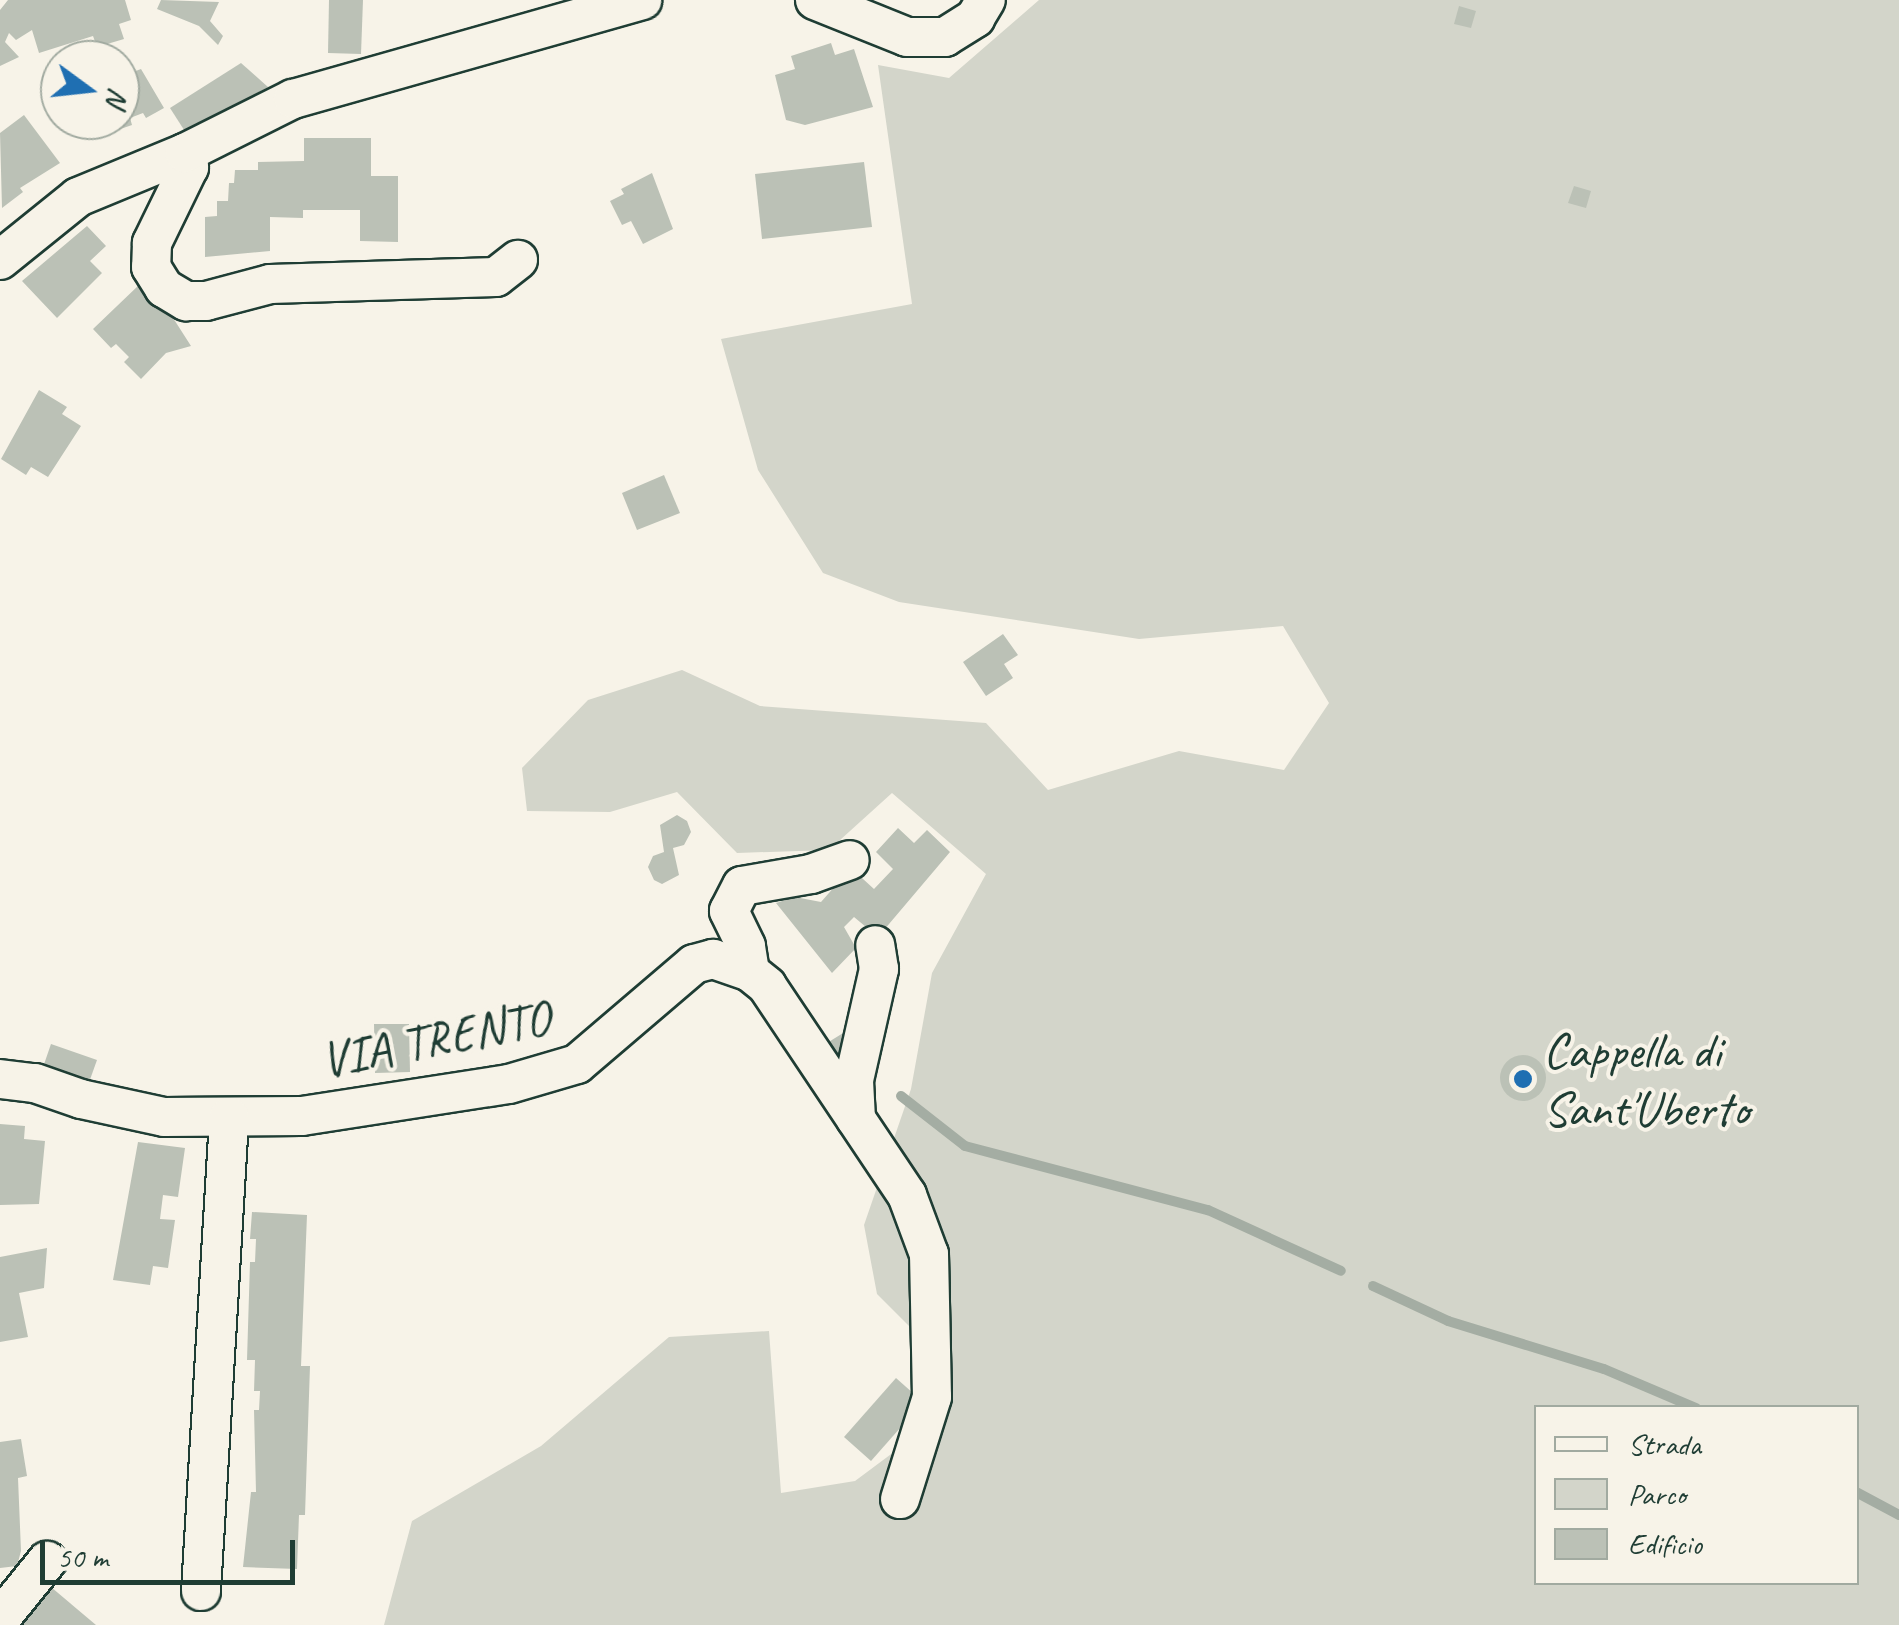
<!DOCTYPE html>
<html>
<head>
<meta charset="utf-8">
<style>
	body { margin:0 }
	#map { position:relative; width:1899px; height:1625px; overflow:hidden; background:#f7f3e8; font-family:Caveat,sans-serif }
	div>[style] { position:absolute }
	.green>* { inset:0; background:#d3d5ca }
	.stream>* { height:10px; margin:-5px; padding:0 5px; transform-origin:5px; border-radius:5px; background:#a4ada3 }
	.building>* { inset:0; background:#bbc1b6 }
	.round { border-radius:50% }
	.roads { filter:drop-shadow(2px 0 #1f3d34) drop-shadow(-2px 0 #1f3d34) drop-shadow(0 2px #1f3d34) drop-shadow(0 -2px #1f3d34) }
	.minor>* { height:38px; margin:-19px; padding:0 19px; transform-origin:19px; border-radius:19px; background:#f7f3e8 }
	.dots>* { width:28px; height:28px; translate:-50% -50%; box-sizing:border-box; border:5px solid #f7f3e8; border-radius:50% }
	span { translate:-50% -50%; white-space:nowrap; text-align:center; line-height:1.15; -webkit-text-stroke:8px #f7f3e8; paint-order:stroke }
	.street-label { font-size:50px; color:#1f3d34 }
	.poi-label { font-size:50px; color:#1f3d34 }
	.left { translate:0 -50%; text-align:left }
	.legend { position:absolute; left:1534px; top:1405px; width:325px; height:180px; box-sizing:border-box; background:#f7f3e8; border:2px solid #a1aaa0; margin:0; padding:12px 18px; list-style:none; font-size:30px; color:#1f3d34 }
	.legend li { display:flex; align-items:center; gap:20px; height:50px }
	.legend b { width:50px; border:2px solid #a1aaa0 }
	.north { position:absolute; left:40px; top:40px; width:100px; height:100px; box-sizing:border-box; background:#f7f3e8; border:2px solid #a1aaa0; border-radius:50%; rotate:105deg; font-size:28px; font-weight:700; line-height:40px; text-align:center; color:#1f3d34 }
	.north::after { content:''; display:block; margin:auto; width:35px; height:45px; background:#1f6fb2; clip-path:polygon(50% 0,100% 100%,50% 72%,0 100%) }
	.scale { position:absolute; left:40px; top:1540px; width:255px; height:45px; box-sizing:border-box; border:5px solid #1f3d34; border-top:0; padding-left:12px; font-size:30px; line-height:35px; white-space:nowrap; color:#1f3d34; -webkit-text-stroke:8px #f7f3e8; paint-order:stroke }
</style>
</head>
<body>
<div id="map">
	<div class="green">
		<i style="clip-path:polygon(evenodd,1039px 0,1899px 0,1899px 1625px,384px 1625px,412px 1521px,541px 1446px,669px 1337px,769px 1331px,781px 1493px,855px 1481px,910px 1440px,951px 1368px,877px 1294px,864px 1225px,911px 1089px,932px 973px,986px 874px,892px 793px,829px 850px,737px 853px,677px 792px,610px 812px,527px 811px,522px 768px,588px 700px,682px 670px,760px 706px,986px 723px,1048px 790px,1179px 751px,1284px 770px,1329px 703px,1283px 626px,1139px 639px,899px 602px,823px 573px,758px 470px,721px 339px,912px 304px,878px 65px,949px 78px,1039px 0,1536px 1408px,1856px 1408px,1856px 1582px,1536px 1582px,1536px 1408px)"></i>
	</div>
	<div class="stream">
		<i style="left:901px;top:1096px;width:81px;rotate:38deg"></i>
		<i style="left:965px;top:1146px;width:251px;rotate:14.8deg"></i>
		<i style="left:1208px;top:1210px;width:146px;rotate:24.6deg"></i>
		<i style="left:1373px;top:1286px;width:83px;rotate:25deg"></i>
		<i style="left:1448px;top:1321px;width:163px;rotate:17.1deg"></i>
		<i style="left:1604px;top:1369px;width:100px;rotate:23deg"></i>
		<i style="left:1856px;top:1492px;width:49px;rotate:28.1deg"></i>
	</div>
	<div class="building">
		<i style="clip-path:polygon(8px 0,125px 0,131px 20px,119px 24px,124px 39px,97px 47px,93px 36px,39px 53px,32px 30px,16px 40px,9px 33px,5px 42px,19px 57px,0 66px,0 10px)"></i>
		<i style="clip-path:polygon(161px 0,219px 2px,210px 21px,223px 36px,218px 45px,199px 26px,157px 9px)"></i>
		<i style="clip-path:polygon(329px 0,363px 0,361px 54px,328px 53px)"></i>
		<i style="clip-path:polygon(1459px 6px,1476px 11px,1471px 28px,1454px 24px)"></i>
		<i style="clip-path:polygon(831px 43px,835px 55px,854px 49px,873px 107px,805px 125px,786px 120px,775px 75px,795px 69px,791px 56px)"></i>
		<i style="clip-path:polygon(241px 63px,268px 87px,186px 133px,170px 108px)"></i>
		<i style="clip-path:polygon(141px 69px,164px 108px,146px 118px,143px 113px,130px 118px,132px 125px,100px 136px,94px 120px,120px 120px,120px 77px)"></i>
		<i style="clip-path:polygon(24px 115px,60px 163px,20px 188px,23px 192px,2px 208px,0 133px)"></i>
		<i style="clip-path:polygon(304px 138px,371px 138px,371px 176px,398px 176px,398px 242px,360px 241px,360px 210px,303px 210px,303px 218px,270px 217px,270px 251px,205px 257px,205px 217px,217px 216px,217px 201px,228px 201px,229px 183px,234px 183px,235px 170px,258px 170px,258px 162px,304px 161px)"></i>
		<i style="clip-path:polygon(864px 162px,872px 227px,762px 239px,755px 174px)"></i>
		<i style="clip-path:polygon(652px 173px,673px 229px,643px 244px,631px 221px,622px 225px,610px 201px,624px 194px,621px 189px)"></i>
		<i style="clip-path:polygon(1574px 186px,1591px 191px,1586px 208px,1568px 203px)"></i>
		<i style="clip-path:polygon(87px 226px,106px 246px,90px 261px,102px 273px,57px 318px,22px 281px)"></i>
		<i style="clip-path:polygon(140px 284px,175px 321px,191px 346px,166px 353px,141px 379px,124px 362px,129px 357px,116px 344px,111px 348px,93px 329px)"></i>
		<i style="clip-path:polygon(39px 390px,67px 407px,62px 414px,81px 426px,48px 477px,31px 467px,26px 475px,1px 459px)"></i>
		<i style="clip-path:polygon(664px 475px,680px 513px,637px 530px,622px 493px)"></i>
		<i style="clip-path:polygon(1003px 634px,1018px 655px,1004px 664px,1013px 678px,986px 696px,963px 662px)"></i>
		<i style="clip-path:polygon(677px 815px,687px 821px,691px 832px,684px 845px,673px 848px,679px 875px,662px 884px,654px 880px,648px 867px,653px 856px,664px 852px,660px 825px)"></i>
		<i style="clip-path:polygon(898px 828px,914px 843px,927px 830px,950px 852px,878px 937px,854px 917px,844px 927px,856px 948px,832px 973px,776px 903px,795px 897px,821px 902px,851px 868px,874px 889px,893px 869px,876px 852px)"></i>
		<i style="clip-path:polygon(374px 1024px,409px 1024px,410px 1072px,375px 1073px)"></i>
		<i style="clip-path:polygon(848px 1030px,857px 1044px,837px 1057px,827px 1043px)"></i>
		<i style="clip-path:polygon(51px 1044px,97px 1060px,87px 1088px,41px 1073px)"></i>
		<i class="round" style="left:1500px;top:1055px;width:46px;height:46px"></i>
		<i style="clip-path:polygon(0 1124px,25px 1126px,24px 1139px,45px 1141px,39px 1204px,0 1205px)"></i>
		<i style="clip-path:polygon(138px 1142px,185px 1148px,178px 1197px,163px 1195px,160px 1219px,175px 1220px,168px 1268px,153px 1266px,150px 1285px,113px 1280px)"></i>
		<i style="clip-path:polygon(252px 1212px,307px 1215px,301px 1366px,310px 1366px,305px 1515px,299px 1515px,297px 1569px,243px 1567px,251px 1492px,256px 1492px,254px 1410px,259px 1410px,260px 1391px,254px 1391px,255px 1360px,247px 1360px,250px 1262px,255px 1262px,256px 1239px,250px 1239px)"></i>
		<i style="clip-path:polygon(47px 1248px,44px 1288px,19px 1293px,28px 1337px,0 1342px,0 1257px)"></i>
		<i style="clip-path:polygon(896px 1378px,923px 1402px,871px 1461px,844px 1437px)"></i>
		<i style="clip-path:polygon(21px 1439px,27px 1476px,18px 1478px,21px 1551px,17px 1566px,0 1568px,0 1442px)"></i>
		<i style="clip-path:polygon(45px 1582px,96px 1625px,7px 1625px)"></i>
	</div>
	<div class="roads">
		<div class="minor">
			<i style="left:815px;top:0;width:99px;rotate:21.9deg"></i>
			<i style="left:907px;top:37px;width:38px"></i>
			<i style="left:945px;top:37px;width:36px;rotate:-32deg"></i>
			<i style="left:975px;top:18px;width:21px;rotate:-59deg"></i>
			<i style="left:185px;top:153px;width:15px;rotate:74deg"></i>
			<i style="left:189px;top:167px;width:85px;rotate:116deg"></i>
			<i style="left:152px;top:243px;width:24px;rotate:92deg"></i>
			<i style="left:151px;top:267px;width:25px;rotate:58deg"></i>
			<i style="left:164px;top:288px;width:26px;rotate:31deg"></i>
			<i style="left:186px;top:301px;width:20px"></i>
			<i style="left:206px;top:301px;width:66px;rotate:-14.9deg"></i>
			<i style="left:270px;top:284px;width:226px;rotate:-1.8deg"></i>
			<i style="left:496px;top:277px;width:28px;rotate:-38deg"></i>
			<i style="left:0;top:260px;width:100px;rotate:-38.9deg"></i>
			<i style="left:78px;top:197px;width:116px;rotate:-22.4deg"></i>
			<i style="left:185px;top:153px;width:121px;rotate:-26.6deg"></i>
			<i style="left:293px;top:99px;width:363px;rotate:-15.8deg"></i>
			<i style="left:750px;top:972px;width:26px;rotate:-99deg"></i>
			<i style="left:746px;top:946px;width:39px;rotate:-116deg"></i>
			<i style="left:729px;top:911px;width:28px;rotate:-63deg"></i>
			<i style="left:742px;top:886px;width:70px;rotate:-9.9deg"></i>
			<i style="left:811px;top:874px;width:41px;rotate:-19.7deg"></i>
			<i style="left:0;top:1079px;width:35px;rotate:7deg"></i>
			<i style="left:35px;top:1083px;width:49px;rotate:19.2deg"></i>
			<i style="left:81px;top:1099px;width:85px;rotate:12.2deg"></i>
			<i style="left:164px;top:1117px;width:138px;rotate:-0.4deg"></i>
			<i style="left:302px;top:1116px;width:209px;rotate:-8.8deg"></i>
			<i style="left:509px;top:1084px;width:71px;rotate:-16.4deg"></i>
			<i style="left:577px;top:1064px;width:154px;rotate:-40.5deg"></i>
			<i style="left:694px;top:964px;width:20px;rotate:-15deg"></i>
			<i style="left:713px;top:959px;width:39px;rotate:19deg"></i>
			<i style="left:750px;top:972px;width:22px;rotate:39deg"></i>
			<i style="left:767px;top:986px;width:252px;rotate:56.2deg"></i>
			<i style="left:907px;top:1195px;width:63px;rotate:69.6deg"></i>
			<i style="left:929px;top:1254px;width:143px;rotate:88.8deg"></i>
			<i style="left:932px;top:1397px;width:107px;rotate:107.4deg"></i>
			<i style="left:856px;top:1119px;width:39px;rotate:-93deg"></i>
			<i style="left:854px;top:1080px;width:114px;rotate:-77.3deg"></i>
			<i style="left:879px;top:969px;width:24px;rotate:-99deg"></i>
			<i style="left:201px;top:1591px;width:475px;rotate:-86.6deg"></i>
			<i style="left:0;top:1619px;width:75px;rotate:-51deg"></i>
		</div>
	</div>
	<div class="dots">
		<i style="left:1523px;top:1079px;background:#1f6fb2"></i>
	</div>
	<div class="street-label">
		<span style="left:435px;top:1039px;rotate:-11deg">VIA TRENTO</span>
	</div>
	<div class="poi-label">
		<span class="left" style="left:1543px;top:1079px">Cappella di<br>Sant'Uberto</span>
	</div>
	<ul class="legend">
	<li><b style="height:12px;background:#f7f3e8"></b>Strada</li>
	<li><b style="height:28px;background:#d3d5ca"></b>Parco</li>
	<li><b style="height:28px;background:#bbc1b6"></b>Edificio</li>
	</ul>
	<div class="north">N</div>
	<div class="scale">50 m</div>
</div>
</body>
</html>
